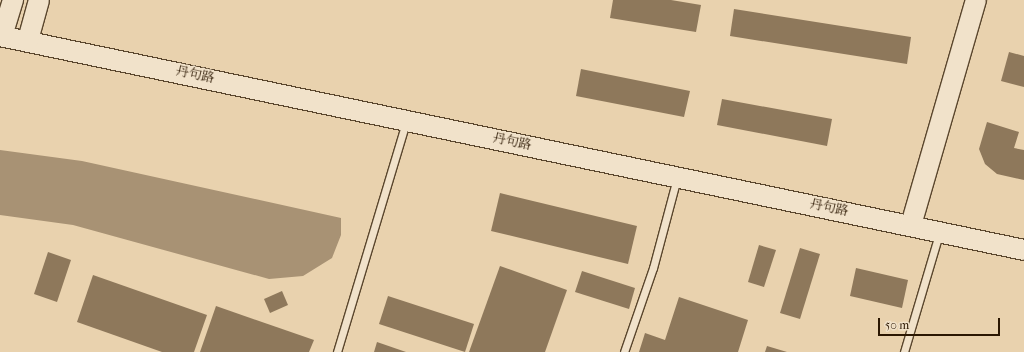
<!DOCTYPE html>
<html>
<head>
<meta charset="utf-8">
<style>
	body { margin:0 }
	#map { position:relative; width:1024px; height:352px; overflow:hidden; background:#e9d2ae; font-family:"IM FELL French Canon","Noto Serif SC",serif }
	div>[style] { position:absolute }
	.water>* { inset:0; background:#a89274 }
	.building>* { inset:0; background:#8e785b }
	.roads { filter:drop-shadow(1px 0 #5a462d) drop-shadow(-1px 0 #5a462d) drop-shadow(0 1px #5a462d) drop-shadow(0 -1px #5a462d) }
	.lane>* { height:7px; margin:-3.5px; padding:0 3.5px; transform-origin:3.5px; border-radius:3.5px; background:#f1e2ca }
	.secondary>* { height:20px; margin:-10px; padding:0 10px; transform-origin:10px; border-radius:10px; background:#f1e2ca }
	span { translate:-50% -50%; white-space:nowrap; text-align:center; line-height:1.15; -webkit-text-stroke:3px #f1e2ca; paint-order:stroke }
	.street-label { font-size:13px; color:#2b1702 }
	.scale { position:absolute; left:878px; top:318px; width:122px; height:18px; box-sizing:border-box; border:2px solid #2b1702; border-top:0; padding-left:5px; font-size:12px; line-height:14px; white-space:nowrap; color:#2b1702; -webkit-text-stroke:3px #f1e2ca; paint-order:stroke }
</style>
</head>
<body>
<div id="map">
	<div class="water">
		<i style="clip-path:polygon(0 150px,82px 161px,341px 218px,341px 235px,332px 258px,303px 276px,269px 279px,73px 225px,0 215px)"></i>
	</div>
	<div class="building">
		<i style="clip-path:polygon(613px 0,671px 0,701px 5px,696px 32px,610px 18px)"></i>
		<i style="clip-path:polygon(734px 9px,911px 37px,907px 64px,730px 36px)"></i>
		<i style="clip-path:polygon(1009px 52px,1024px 56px,1024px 87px,1001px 81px)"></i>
		<i style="clip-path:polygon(581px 69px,690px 91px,684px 117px,576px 96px)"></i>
		<i style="clip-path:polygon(722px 99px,832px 119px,827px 146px,717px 125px)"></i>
		<i style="clip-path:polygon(987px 122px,1019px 132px,1014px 148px,1024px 150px,1024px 180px,997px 174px,985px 164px,979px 149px)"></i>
		<i style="clip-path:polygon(500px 193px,637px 226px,628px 264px,491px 231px)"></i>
		<i style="clip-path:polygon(759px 245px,776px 250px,764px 287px,748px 282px)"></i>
		<i style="clip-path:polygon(800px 248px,820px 254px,800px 319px,780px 313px)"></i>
		<i style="clip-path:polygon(48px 252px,71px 260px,57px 302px,34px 294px)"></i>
		<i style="clip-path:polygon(500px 266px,567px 290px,545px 352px,469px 352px)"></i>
		<i style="clip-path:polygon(856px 268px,908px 280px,902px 308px,850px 296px)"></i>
		<i style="clip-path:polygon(582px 271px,635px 288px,629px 309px,575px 292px)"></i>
		<i style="clip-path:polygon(93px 275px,207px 315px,194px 352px,162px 352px,77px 322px)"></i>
		<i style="clip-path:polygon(282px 291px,288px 305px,270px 313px,264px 299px)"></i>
		<i style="clip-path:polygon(388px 296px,474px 324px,465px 352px,379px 324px)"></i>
		<i style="clip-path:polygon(679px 297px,748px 320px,738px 352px,639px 352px,645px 333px,665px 340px)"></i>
		<i style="clip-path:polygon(216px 306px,314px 340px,309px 352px,200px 352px)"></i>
		<i style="clip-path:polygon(377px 342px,406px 352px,374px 352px)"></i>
		<i style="clip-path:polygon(767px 346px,787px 352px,765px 352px)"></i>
	</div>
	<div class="roads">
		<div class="lane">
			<i style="left:337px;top:352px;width:240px;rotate:-73.3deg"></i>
			<i style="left:624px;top:352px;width:89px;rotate:-71deg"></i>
			<i style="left:653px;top:268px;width:93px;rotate:-75.1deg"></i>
			<i style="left:904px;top:352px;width:123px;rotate:-73.5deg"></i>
		</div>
		<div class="secondary">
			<i style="left:0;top:36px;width:1046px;rotate:11.8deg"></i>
			<i style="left:2px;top:36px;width:38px;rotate:-73deg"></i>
			<i style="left:28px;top:40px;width:41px;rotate:-74.6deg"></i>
			<i style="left:911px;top:225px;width:234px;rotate:-73.9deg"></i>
		</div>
	</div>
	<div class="street-label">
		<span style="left:195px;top:75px;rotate:12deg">丹句路</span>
		<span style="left:512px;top:142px;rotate:12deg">丹句路</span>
		<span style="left:829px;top:208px;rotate:12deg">丹句路</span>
	</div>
	<div class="scale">50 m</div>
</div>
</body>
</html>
